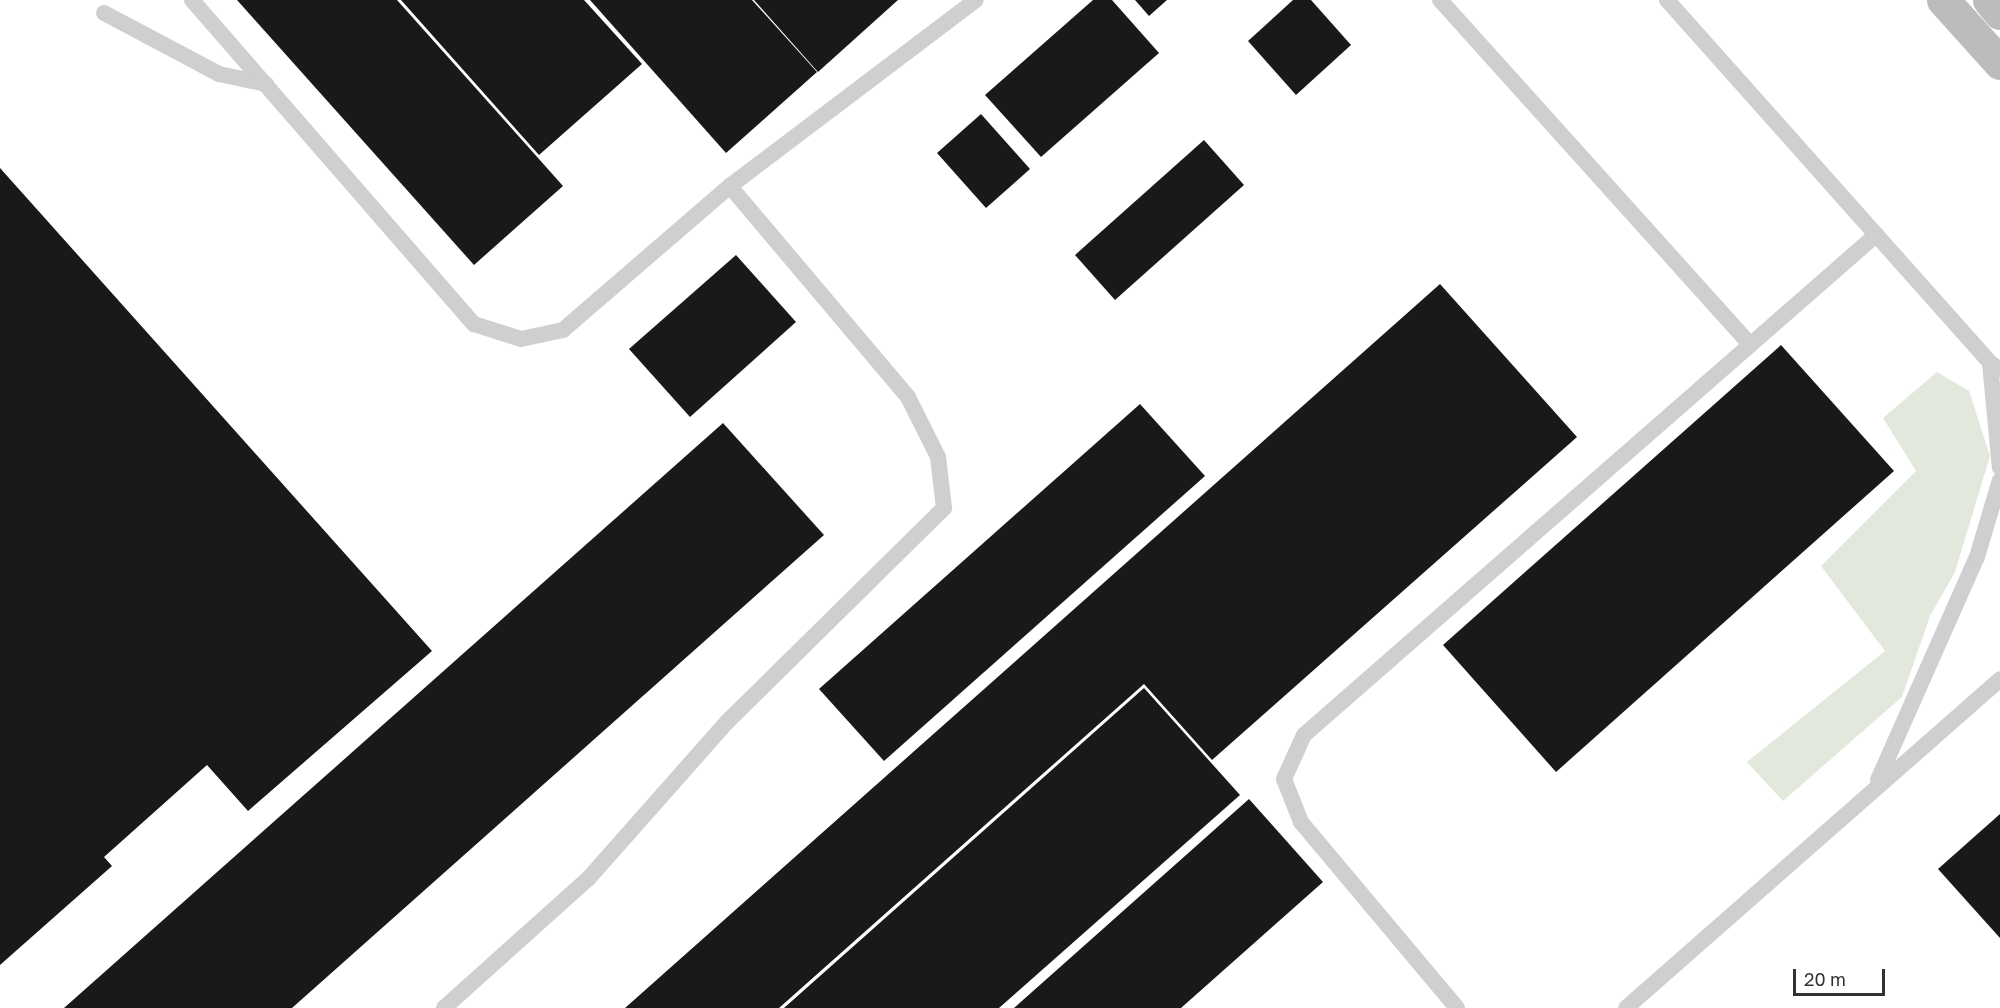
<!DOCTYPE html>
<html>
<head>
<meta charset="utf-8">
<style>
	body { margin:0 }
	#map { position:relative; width:2000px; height:1008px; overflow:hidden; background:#fff; font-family:"Golos Text",sans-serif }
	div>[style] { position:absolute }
	.green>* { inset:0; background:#e3e8dc }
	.building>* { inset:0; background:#191919 }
	.lane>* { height:16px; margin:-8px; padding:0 8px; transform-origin:8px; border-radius:8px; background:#cfcfcf }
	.secondary>* { height:33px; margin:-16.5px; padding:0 16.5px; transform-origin:16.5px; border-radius:16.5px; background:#bcbcbc }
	span { translate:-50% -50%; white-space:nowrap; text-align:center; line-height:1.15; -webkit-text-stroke:6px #fff; paint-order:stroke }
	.scale { position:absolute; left:1793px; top:969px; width:92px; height:27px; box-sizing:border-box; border:3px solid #323232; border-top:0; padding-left:8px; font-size:18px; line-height:21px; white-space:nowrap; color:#323232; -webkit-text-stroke:4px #fff; paint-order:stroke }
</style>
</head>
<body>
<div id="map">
	<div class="green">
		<i style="clip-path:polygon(1937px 372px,1969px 391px,1990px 456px,1955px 572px,1930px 616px,1902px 697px,1783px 801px,1747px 762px,1885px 651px,1821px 566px,1916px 471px,1883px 418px)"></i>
	</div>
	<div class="building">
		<i style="clip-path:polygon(237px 0,397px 0,563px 186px,474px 265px)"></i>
		<i style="clip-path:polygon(401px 0,584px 0,642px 64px,539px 155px)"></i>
		<i style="clip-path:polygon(590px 0,752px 0,817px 72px,726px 153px)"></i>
		<i style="clip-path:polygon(754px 0,898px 0,818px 72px)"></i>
		<i style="clip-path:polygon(1093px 0,1112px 0,1159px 53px,1041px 157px,985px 95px)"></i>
		<i style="clip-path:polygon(1135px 0,1167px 0,1149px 16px)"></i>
		<i style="clip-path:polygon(1293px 0,1311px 0,1351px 45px,1296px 95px,1248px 41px)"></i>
		<i style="clip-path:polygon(981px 114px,1030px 169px,986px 208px,937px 153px)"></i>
		<i style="clip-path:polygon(1204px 140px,1244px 185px,1115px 300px,1075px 255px)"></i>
		<i style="clip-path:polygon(0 168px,432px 651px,248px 811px,207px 765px,104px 857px,112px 866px,0 965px)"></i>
		<i style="clip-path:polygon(736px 255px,796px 322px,690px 417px,629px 349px)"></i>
		<i style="clip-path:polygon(1440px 284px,1577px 437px,1212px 760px,1144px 684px,779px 1008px,625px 1008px)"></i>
		<i style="clip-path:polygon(1781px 345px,1894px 471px,1556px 772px,1443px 645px)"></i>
		<i style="clip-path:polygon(1140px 404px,1205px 476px,884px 761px,819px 689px)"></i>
		<i style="clip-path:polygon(723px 423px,824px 535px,292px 1008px,64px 1008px)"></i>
		<i style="clip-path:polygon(1144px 688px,1240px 795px,999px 1008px,784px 1008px)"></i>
		<i style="clip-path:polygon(1249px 799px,1323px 882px,1181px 1008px,1014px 1008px)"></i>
		<i style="clip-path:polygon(2000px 814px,2000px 938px,1938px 869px)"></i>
	</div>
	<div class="lane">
		<i style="left:192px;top:0;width:430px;rotate:49deg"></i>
		<i style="left:474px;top:324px;width:49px;rotate:17.7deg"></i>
		<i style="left:521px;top:339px;width:43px;rotate:-12.1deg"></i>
		<i style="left:563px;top:330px;width:221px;rotate:-40.8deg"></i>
		<i style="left:730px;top:186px;width:308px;rotate:-37.1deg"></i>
		<i style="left:1440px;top:0;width:464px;rotate:48deg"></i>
		<i style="left:1667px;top:0;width:486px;rotate:48.3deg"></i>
		<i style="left:1990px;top:363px;width:12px;rotate:31deg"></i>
		<i style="left:104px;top:13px;width:130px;rotate:27.9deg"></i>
		<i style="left:219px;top:74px;width:48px;rotate:12deg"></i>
		<i style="left:1990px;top:363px;width:105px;rotate:84.6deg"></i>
		<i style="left:1878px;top:780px;width:244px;rotate:-66.1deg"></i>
		<i style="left:1977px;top:557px;width:80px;rotate:-73.4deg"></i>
		<i style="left:444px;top:1008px;width:193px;rotate:-41.9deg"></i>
		<i style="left:588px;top:879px;width:210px;rotate:-48.5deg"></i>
		<i style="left:727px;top:722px;width:305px;rotate:-44.6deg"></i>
		<i style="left:944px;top:508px;width:51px;rotate:-96.7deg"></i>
		<i style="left:938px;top:457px;width:67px;rotate:-116.6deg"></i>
		<i style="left:908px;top:397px;width:276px;rotate:-130.2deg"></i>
		<i style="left:1457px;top:1008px;width:243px;rotate:-130deg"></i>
		<i style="left:1301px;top:822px;width:46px;rotate:-111.6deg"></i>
		<i style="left:1284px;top:779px;width:48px;rotate:-65.6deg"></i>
		<i style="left:1304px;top:735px;width:760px;rotate:-41.16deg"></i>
		<i style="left:1626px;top:1008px;width:498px;rotate:-41.3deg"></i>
	</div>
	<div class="secondary">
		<i style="left:1943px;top:0;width:85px;rotate:47.9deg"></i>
		<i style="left:1989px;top:0;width:17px;rotate:50deg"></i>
	</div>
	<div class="scale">20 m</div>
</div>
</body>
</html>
